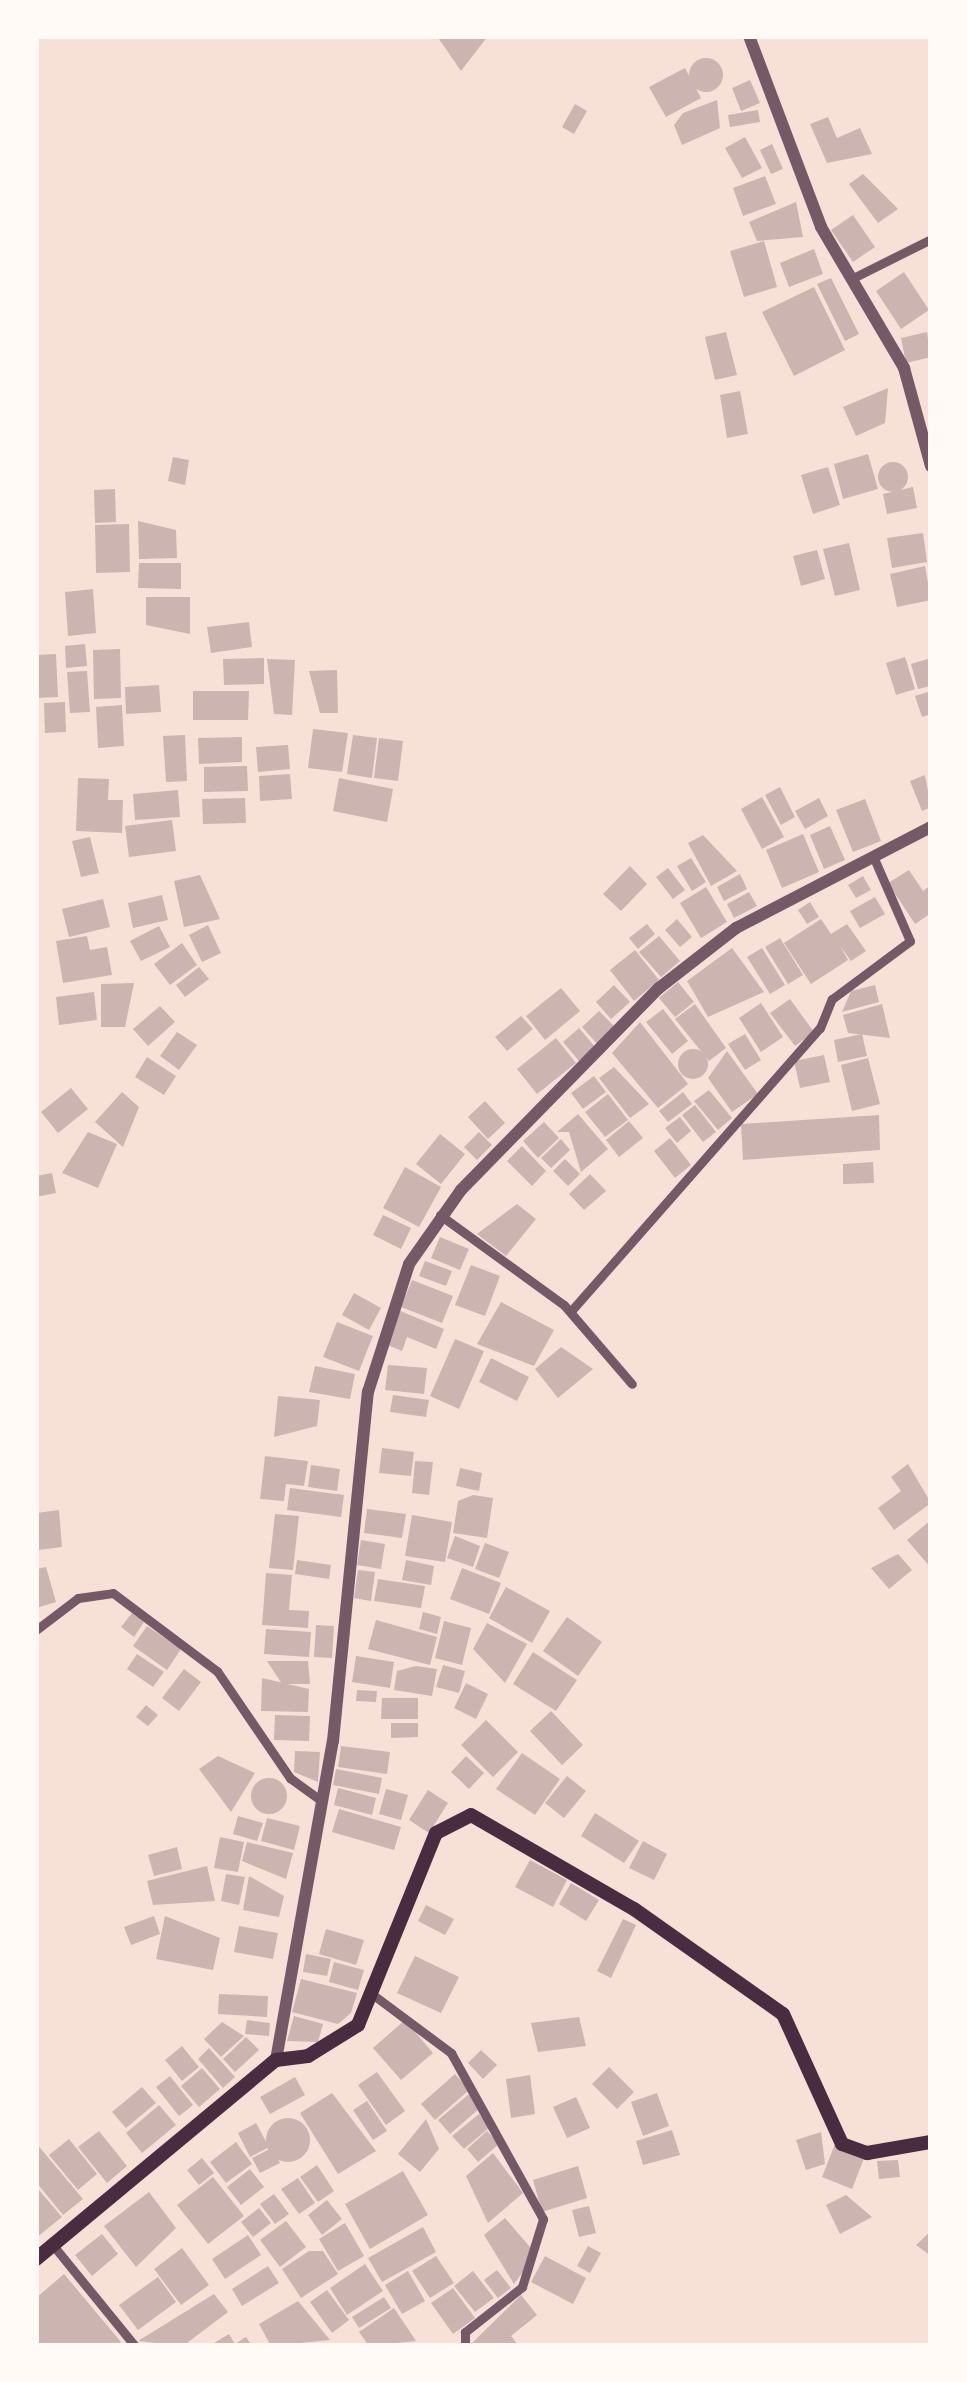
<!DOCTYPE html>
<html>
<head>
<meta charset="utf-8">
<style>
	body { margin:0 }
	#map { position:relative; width:967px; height:2382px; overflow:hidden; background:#f7e1d7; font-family:"DejaVu Sans",sans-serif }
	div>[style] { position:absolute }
	.building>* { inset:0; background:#ccb4b1 }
	.round { border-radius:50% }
	.minor>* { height:9px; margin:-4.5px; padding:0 4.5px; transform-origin:4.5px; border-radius:4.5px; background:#755966 }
	.tertiary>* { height:12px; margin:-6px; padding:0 6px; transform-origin:6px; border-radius:6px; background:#755966 }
	.secondary>* { height:14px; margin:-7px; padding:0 7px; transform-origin:7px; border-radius:7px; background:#4a2c40 }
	span { translate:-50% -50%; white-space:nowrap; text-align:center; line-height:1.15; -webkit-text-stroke:9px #fffaf5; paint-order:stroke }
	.frame { position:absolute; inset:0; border:39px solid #fffaf5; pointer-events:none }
</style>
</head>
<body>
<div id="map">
	<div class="building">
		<i style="clip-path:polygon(437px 36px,488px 36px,461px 71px)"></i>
		<i class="round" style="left:689px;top:58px;width:34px;height:34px"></i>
		<i style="clip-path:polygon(685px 68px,701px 98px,666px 117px,649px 87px)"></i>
		<i style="clip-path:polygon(750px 80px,760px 103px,741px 111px,732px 88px)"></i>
		<i style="clip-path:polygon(717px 100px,720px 128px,682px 145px,674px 125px,683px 113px)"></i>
		<i style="clip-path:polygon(575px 104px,587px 111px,574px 134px,562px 127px)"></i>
		<i style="clip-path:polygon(758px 110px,760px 122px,730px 127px,728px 115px)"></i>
		<i style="clip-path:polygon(828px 117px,837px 138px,860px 128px,872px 154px,827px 163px,810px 124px)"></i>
		<i style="clip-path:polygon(745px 137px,762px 168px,742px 178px,725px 148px)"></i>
		<i style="clip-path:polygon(772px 144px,783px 169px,771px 174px,760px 150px)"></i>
		<i style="clip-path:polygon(863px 174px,898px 209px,878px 223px,849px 184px)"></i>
		<i style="clip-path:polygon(765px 176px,776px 204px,743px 216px,733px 188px)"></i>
		<i style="clip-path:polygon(796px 202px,803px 237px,757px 241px,749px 222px)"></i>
		<i style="clip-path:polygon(853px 215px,875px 247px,853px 262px,831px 230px)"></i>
		<i style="clip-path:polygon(764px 241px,777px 287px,744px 297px,730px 251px)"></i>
		<i style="clip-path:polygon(814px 249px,823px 274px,789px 287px,780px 263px)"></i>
		<i style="clip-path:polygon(904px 272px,929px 310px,901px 329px,876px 291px)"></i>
		<i style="clip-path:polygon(831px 278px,859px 334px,845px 341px,817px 284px)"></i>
		<i style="clip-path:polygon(814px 287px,845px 350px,794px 376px,762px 312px)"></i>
		<i style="clip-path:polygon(726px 332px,737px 375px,715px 380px,705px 337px)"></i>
		<i style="clip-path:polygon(927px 332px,931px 357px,906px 363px,901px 338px)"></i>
		<i style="clip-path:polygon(888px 388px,885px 423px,856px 436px,843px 407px)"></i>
		<i style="clip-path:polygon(740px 391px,748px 434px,727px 438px,720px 395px)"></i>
		<i style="clip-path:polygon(868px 454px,878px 489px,843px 499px,834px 464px)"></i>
		<i style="clip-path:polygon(173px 457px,189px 460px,185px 485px,168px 481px)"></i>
		<i class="round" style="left:878px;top:462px;width:30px;height:30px"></i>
		<i style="clip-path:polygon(828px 467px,840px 505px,813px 514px,801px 475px)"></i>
		<i style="clip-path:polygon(913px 487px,917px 508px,887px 514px,883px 494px)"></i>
		<i style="clip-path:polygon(115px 489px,116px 522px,95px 523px,94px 490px)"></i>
		<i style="clip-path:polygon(138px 521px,176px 530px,177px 558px,139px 559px)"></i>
		<i style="clip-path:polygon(129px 524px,130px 572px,96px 573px,95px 525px)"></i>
		<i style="clip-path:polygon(923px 533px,927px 562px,892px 568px,887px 538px)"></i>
		<i style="clip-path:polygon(849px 543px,860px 590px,835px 596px,823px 549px)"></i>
		<i style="clip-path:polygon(817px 550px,825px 579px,801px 586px,793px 556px)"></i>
		<i style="clip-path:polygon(139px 563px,181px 563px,181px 589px,138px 588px)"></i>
		<i style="clip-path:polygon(925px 566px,931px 600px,897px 607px,890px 574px)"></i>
		<i style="clip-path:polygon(93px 589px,96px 633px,68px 636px,65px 592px)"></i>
		<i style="clip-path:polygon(146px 597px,190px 597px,190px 634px,146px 625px)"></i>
		<i style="clip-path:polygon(249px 622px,252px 647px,211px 653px,207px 627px)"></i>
		<i style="clip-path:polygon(85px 644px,87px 666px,66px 668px,65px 646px)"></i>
		<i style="clip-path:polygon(120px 649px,121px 698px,94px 699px,93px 650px)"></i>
		<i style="clip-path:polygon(56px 654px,58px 697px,37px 698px,36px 655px)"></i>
		<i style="clip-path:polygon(905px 657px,915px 689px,896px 695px,886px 663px)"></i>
		<i style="clip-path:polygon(264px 658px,264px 684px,224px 685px,223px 659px)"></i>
		<i style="clip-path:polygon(931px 658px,931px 686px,918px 689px,911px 664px)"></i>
		<i style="clip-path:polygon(267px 659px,295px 660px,292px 715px,274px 714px)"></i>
		<i style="clip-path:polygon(337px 670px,338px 713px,320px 713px,309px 671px)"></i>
		<i style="clip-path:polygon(87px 671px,90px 712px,70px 713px,67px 672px)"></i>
		<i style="clip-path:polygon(159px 685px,161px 712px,126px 714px,125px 687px)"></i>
		<i style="clip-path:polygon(193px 691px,249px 691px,248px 720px,193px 720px)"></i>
		<i style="clip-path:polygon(931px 691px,931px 714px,922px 717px,915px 696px)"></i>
		<i style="clip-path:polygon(65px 702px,66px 732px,45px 733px,44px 703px)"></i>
		<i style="clip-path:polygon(122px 705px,124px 746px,98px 748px,96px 707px)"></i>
		<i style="clip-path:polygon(313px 729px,348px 733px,342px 772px,308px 768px)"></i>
		<i style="clip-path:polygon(185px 735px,187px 781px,166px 782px,163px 736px)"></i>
		<i style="clip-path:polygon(353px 735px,377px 738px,372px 778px,347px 774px)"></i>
		<i style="clip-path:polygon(242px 737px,242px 762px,199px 764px,198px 738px)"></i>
		<i style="clip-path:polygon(379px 738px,403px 741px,398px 781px,374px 778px)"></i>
		<i style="clip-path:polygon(288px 745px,290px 769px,258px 772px,256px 747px)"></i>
		<i style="clip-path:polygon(247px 766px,248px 791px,204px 792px,204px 767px)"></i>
		<i style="clip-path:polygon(290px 774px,292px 799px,260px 801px,259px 776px)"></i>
		<i style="clip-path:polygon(925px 775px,931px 807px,922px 811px,910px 781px)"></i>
		<i style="clip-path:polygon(78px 778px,109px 779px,108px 800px,123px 800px,122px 833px,76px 831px)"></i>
		<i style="clip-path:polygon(339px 778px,393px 789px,387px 822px,333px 811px)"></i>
		<i style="clip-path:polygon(780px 787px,795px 817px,781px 825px,765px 795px)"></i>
		<i style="clip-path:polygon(178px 790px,180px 817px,135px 820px,133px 794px)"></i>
		<i style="clip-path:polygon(762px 797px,784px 837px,762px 849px,741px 809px)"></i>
		<i style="clip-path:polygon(245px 798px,246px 823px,203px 824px,202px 799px)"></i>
		<i style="clip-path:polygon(819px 798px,828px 816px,805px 829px,795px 811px)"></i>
		<i style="clip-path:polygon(865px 799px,881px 841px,853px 852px,836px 810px)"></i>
		<i style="clip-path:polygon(172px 820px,176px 851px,129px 857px,125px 826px)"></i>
		<i style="clip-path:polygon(830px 826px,845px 860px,824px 869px,810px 835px)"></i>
		<i style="clip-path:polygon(803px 834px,819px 872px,782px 888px,766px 850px)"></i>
		<i style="clip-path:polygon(703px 835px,737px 871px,711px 886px,688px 843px)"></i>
		<i style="clip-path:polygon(90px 837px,99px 873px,81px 877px,72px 841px)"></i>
		<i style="clip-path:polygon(691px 858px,706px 882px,692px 891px,677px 866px)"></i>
		<i style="clip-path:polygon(630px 866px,647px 884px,621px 911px,603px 894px)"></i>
		<i style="clip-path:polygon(668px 868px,685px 890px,673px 899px,656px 877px)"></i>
		<i style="clip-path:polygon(909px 870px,923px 891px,931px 885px,931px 913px,915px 924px,888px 883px)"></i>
		<i style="clip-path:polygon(740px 874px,747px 889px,724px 901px,717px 887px)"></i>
		<i style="clip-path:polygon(200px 875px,220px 919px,184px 927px,174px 881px)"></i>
		<i style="clip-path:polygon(863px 876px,871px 890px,856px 898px,848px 885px)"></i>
		<i style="clip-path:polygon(706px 887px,727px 922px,701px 938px,680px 903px)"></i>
		<i style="clip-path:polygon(749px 892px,757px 906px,734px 918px,727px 904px)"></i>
		<i style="clip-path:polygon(162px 895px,168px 920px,133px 928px,128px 903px)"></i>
		<i style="clip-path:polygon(875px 897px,885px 914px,860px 928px,850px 911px)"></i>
		<i style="clip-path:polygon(103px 899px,110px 927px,69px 937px,62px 909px)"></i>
		<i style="clip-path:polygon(810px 902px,819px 917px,807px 924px,798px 910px)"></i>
		<i style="clip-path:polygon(677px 919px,692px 937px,680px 947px,665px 930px)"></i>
		<i style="clip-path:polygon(821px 919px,831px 934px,847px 924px,866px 951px,851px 961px,840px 946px,848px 960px,811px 984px,784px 943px)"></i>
		<i style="clip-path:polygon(647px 924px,655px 934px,638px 949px,629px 938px)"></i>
		<i style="clip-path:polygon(208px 925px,221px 953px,202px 962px,189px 935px)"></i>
		<i style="clip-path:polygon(159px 926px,170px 947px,141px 961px,130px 941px)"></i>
		<i style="clip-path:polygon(87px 936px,90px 950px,107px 947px,112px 975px,63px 983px,56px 941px)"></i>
		<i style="clip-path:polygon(659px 936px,680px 961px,661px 977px,639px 952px)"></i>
		<i style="clip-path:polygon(780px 938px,803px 975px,788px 984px,765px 947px)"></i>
		<i style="clip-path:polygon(182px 943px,197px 965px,170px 985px,154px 964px)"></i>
		<i style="clip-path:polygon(732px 948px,764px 992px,708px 1017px,687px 981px)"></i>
		<i style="clip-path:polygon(762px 948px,785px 985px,770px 994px,747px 957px)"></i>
		<i style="clip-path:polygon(635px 950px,659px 980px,634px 1001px,610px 970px)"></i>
		<i style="clip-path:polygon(199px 967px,209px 979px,185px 997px,176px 985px)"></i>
		<i style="clip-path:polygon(678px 982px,694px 1002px,675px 1017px,659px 998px)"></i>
		<i style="clip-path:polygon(134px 983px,125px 1027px,101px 1027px,101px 984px)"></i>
		<i style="clip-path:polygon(614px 985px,630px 1002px,611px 1019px,596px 1002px)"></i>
		<i style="clip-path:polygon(875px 985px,879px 1002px,842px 1012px,851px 991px)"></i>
		<i style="clip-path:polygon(561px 988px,580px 1011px,545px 1040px,526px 1016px)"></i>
		<i style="clip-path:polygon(94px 992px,97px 1020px,59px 1025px,56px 997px)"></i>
		<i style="clip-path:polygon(790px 999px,814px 1032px,795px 1046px,770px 1013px)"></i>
		<i style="clip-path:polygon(761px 1003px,783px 1037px,761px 1052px,739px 1018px)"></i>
		<i style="clip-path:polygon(695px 1004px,726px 1048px,709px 1061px,675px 1019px)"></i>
		<i style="clip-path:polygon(882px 1004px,890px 1038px,848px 1033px,843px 1015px)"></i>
		<i style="clip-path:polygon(160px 1006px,175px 1022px,148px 1046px,133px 1029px)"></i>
		<i style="clip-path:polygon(663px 1009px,688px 1041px,672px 1054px,646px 1022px)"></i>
		<i style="clip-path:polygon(599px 1011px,617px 1029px,599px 1046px,582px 1027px)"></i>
		<i style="clip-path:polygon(521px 1016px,533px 1029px,507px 1051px,495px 1037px)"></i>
		<i style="clip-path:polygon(640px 1022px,688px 1084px,658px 1108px,612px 1053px)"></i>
		<i style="clip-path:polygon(579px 1028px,596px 1048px,579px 1061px,563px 1042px)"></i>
		<i style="clip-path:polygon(177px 1032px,197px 1045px,179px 1070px,160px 1056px)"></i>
		<i style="clip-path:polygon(745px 1034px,761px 1060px,745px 1070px,728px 1044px)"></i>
		<i style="clip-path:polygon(862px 1034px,867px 1056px,838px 1062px,834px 1040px)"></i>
		<i style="clip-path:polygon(556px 1038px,576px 1063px,537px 1094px,517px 1069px)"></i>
		<i class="round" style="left:678px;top:1049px;width:30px;height:30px"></i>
		<i style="clip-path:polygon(727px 1051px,758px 1094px,732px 1112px,708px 1078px)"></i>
		<i style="clip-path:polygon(824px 1055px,830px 1082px,800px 1088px,794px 1061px)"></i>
		<i style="clip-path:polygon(147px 1057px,176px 1076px,164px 1095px,135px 1077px)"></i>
		<i style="clip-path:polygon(868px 1058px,880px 1104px,852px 1111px,841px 1065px)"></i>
		<i style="clip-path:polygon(614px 1067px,649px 1104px,630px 1118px,599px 1078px)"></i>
		<i style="clip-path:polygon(594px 1076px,606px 1092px,583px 1109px,571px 1093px)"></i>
		<i style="clip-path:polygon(71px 1088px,88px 1109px,58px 1133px,41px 1112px)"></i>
		<i style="clip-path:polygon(709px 1090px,732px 1118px,718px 1130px,694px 1101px)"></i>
		<i style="clip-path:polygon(122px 1092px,139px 1107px,123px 1147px,95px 1122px)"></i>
		<i style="clip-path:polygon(683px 1092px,692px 1104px,668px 1122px,659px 1111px)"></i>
		<i style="clip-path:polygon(608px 1094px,628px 1120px,605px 1137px,585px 1112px)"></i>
		<i style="clip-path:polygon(485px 1101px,505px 1123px,488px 1139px,468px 1117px)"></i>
		<i style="clip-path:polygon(695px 1105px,716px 1132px,703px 1142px,682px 1115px)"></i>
		<i style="clip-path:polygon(578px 1114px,608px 1149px,581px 1172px,569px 1132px,557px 1132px)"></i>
		<i style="clip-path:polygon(879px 1115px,880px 1150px,743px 1160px,741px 1124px)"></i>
		<i style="clip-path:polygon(680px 1117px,691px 1131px,677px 1143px,665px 1128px)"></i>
		<i style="clip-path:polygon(629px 1121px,643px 1138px,619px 1157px,606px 1140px)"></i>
		<i style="clip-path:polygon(544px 1122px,559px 1138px,538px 1158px,523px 1141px)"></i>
		<i style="clip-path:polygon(88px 1132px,117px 1144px,98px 1188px,62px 1173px)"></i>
		<i style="clip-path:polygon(479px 1132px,492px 1145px,477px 1160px,464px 1147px)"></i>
		<i style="clip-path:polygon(440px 1134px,465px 1154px,441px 1184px,416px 1164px)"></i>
		<i style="clip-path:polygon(670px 1138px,691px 1165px,675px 1178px,654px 1151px)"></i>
		<i style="clip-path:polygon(561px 1139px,570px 1150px,551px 1168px,541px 1158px)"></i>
		<i style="clip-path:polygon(522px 1146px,546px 1171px,532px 1186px,507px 1161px)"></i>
		<i style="clip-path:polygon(565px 1159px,580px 1174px,568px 1186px,553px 1171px)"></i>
		<i style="clip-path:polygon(873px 1162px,874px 1183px,843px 1184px,843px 1164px)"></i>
		<i style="clip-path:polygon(405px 1167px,441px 1187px,419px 1227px,383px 1208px)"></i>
		<i style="clip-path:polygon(52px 1173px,56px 1193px,36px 1197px,36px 1176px)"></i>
		<i style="clip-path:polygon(590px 1174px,606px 1191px,584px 1210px,569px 1194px)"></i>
		<i style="clip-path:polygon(517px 1204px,536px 1219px,506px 1256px,477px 1234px)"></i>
		<i style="clip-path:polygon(383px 1215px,411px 1228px,401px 1249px,373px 1235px)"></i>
		<i style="clip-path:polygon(440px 1237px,469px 1249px,460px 1270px,431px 1258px)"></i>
		<i style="clip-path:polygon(425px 1261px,452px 1271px,446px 1286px,419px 1276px)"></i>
		<i style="clip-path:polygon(471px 1265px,500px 1276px,485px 1316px,455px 1305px)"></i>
		<i style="clip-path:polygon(412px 1280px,453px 1296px,442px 1323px,401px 1307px)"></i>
		<i style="clip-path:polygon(354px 1293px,381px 1308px,369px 1330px,342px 1315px)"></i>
		<i style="clip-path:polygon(501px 1302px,554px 1330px,534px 1366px,477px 1344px)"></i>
		<i style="clip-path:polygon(398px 1310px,444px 1329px,436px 1349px,407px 1337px,402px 1351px,385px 1344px)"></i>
		<i style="clip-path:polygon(337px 1322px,373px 1336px,359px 1371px,323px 1357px)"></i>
		<i style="clip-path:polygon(455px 1339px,484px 1351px,459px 1409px,430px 1396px)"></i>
		<i style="clip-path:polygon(561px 1347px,593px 1369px,558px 1398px,535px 1369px)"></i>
		<i style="clip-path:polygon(491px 1358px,529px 1377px,517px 1401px,479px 1382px)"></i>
		<i style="clip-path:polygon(388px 1365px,427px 1368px,424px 1394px,385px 1390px)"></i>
		<i style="clip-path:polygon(315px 1366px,355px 1374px,350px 1399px,309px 1392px)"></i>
		<i style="clip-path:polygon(393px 1395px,429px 1400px,426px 1417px,390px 1412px)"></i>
		<i style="clip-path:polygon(278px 1396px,320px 1400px,317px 1426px,274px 1437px)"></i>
		<i style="clip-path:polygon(382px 1448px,414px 1452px,411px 1476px,379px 1473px)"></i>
		<i style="clip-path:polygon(265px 1456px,308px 1461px,304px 1486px,286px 1484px,284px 1501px,260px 1499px)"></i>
		<i style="clip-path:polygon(415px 1461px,433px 1462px,429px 1495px,412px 1493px)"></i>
		<i style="clip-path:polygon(908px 1464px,931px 1503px,894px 1530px,878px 1508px,901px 1491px,891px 1477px)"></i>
		<i style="clip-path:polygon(311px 1465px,340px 1469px,337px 1491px,308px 1487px)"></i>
		<i style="clip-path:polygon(460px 1468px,482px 1473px,479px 1491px,456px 1486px)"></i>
		<i style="clip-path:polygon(290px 1488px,344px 1495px,341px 1517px,287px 1510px)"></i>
		<i style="clip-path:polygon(473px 1495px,493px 1498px,487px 1538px,453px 1533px,458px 1501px)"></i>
		<i style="clip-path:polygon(367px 1509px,406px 1514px,402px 1538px,364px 1533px)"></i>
		<i style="clip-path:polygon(59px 1510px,62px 1547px,38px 1550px,36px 1513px)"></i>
		<i style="clip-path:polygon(275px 1514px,299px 1516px,293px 1570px,269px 1568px)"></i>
		<i style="clip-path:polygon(412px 1515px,452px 1522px,445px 1562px,405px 1556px)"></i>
		<i style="clip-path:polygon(931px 1520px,931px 1568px,907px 1540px)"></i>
		<i style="clip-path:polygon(455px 1536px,480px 1546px,473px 1567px,447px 1558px)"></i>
		<i style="clip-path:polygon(361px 1540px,385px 1544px,381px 1569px,357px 1565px)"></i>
		<i style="clip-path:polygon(485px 1543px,509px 1552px,499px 1578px,475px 1569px)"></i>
		<i style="clip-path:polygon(898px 1554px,912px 1570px,889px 1589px,871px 1568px)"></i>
		<i style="clip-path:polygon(297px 1560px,331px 1565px,329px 1579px,295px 1574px)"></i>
		<i style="clip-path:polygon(406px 1560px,434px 1566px,431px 1585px,402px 1580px)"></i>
		<i style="clip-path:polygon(46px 1567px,56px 1602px,36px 1608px,36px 1569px)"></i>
		<i style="clip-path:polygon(462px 1568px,501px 1583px,489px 1614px,450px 1599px)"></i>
		<i style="clip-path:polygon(358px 1570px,375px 1572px,371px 1601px,354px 1598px)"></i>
		<i style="clip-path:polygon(266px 1573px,292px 1575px,289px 1610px,309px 1611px,308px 1628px,262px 1625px)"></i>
		<i style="clip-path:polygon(378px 1579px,425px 1586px,421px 1608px,374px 1601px)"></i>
		<i style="clip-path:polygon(506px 1587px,550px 1611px,532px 1643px,489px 1618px)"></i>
		<i style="clip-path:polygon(423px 1612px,441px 1617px,437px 1634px,419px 1629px)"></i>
		<i style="clip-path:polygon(132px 1613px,144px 1622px,134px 1637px,121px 1627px)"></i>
		<i style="clip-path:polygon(567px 1617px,602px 1642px,578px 1676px,543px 1651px)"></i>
		<i style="clip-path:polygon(376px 1620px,437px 1637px,430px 1665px,368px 1649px)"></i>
		<i style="clip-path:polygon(444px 1621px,471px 1628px,462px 1665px,435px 1658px)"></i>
		<i style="clip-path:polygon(487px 1623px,527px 1644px,505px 1683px,473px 1649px)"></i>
		<i style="clip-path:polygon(316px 1625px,334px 1626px,332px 1658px,314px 1657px)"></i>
		<i style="clip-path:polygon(147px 1626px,181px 1649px,167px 1670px,133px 1646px)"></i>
		<i style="clip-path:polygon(266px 1629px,311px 1632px,309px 1657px,264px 1654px)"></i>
		<i style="clip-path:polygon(533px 1652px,577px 1680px,556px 1711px,513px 1684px)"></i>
		<i style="clip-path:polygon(137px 1654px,164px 1672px,153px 1687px,127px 1669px)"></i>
		<i style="clip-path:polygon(356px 1656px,394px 1662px,390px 1688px,352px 1682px)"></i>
		<i style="clip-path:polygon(267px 1661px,308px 1661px,310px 1684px,282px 1684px)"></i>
		<i style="clip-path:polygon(443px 1665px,465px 1671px,459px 1693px,436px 1687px)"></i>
		<i style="clip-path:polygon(416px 1666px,437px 1669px,432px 1696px,394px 1690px,397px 1671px)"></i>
		<i style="clip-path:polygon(184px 1669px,201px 1682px,179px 1711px,162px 1698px)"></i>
		<i style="clip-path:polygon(262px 1678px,309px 1689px,308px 1712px,261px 1711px)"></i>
		<i style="clip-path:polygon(466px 1683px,488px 1694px,476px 1719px,454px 1708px)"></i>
		<i style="clip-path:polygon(357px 1690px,377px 1691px,376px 1702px,356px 1701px)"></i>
		<i style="clip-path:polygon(382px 1698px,418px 1698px,418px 1719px,381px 1719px)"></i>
		<i style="clip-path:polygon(146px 1705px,158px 1715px,148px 1726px,136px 1717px)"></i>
		<i style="clip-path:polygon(551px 1711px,583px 1745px,562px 1765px,530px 1731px)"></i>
		<i style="clip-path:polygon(275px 1715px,310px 1716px,309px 1741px,274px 1740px)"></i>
		<i style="clip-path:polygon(486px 1720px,518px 1752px,493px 1777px,461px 1745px)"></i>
		<i style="clip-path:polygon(391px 1723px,418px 1723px,418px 1737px,391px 1738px)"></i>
		<i style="clip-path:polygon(341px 1746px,390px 1752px,387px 1774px,338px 1767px)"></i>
		<i style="clip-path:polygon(295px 1751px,320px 1752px,318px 1782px,294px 1772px)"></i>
		<i style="clip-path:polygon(522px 1753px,560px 1779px,535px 1815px,496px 1789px)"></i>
		<i style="clip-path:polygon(218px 1756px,255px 1773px,231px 1812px,199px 1769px)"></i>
		<i style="clip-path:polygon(466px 1756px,484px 1773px,469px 1789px,451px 1772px)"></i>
		<i style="clip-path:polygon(336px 1769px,382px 1778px,379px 1794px,333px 1785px)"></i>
		<i style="clip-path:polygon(567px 1776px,586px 1791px,564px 1818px,545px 1803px)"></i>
		<i class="round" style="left:251px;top:1778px;width:36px;height:36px"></i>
		<i style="clip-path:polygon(338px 1788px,376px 1798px,372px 1815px,334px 1805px)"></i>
		<i style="clip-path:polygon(386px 1789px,408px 1795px,401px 1820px,379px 1814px)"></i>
		<i style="clip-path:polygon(428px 1790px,448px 1803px,429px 1833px,409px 1820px)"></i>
		<i style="clip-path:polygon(339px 1809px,401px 1827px,394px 1850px,332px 1832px)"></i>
		<i style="clip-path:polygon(595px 1813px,639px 1841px,624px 1863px,581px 1836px)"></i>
		<i style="clip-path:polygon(238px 1816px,263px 1823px,257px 1841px,233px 1834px)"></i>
		<i style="clip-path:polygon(267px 1818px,300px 1826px,294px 1850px,261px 1841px)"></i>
		<i style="clip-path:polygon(220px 1837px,244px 1842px,238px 1872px,214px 1868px)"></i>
		<i style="clip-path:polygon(643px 1841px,667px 1854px,654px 1880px,629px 1868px)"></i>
		<i style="clip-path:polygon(247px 1842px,293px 1853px,286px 1879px,242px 1861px)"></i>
		<i style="clip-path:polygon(177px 1847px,182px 1869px,154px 1876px,148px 1855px)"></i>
		<i style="clip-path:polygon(530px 1860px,567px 1880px,553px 1907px,515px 1887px)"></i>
		<i style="clip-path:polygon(207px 1866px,215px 1901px,153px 1905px,147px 1881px)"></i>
		<i style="clip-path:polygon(226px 1874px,245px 1877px,239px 1905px,221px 1901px)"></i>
		<i style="clip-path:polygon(249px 1876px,284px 1896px,279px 1917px,243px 1910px)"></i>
		<i style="clip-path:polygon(571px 1883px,599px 1900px,586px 1921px,559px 1904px)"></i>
		<i style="clip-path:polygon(426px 1905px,454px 1919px,445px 1935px,418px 1921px)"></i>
		<i style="clip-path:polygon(154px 1916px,160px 1934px,131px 1945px,124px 1927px)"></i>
		<i style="clip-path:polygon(165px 1916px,220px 1938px,213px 1970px,156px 1959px)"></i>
		<i style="clip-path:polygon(623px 1919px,636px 1925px,611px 1978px,597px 1971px)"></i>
		<i style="clip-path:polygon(239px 1926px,278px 1933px,273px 1959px,234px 1952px)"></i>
		<i style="clip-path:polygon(326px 1929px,364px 1940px,356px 1965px,319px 1954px)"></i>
		<i style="clip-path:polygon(306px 1954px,331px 1959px,327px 1976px,303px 1972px)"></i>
		<i style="clip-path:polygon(415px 1956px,459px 1977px,441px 2013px,397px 1993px)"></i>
		<i style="clip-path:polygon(334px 1962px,364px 1970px,358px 1990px,329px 1982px)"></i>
		<i style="clip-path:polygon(301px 1979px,357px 1993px,351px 2013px,338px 2024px,292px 2012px)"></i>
		<i style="clip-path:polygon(219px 1994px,268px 1996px,267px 2017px,218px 2014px)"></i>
		<i style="clip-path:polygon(294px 2016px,323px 2024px,318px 2042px,287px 2041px)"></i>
		<i style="clip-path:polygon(579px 2017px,586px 2046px,538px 2052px,531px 2023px)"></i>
		<i style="clip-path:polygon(247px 2020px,270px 2023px,269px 2036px,245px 2034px)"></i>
		<i style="clip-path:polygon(405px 2020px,433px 2053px,401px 2080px,373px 2048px)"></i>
		<i style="clip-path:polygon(222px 2022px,244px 2036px,221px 2057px,204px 2039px)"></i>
		<i style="clip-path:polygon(246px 2037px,259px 2050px,235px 2072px,223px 2059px)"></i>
		<i style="clip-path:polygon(182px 2046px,199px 2067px,182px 2081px,165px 2060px)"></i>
		<i style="clip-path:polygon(209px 2048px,235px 2077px,223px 2088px,198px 2059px)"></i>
		<i style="clip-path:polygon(481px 2050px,497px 2065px,483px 2079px,468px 2063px)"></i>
		<i style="clip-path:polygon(609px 2067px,634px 2092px,617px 2109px,592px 2084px)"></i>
		<i style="clip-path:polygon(202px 2068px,220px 2089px,199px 2107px,181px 2086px)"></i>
		<i style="clip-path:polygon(377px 2072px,405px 2111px,386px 2125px,358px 2085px)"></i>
		<i style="clip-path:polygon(455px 2074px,469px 2090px,435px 2120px,421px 2104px)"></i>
		<i style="clip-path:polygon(530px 2075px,535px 2114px,511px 2118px,506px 2079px)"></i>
		<i style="clip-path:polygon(170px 2076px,193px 2105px,179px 2116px,156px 2087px)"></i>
		<i style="clip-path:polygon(295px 2077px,305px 2095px,270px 2114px,260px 2097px)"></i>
		<i style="clip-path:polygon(142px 2087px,156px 2103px,126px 2128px,112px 2112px)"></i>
		<i style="clip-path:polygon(332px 2093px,376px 2151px,338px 2174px,300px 2113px)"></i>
		<i style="clip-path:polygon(657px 2093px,669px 2126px,643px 2136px,631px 2102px)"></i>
		<i style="clip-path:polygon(469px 2094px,480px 2108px,450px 2134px,438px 2120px)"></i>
		<i style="clip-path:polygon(576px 2097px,590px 2128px,567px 2138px,553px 2107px)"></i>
		<i style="clip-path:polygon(367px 2101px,387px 2131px,373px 2140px,353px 2110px)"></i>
		<i style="clip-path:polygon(159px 2105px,176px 2125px,142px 2153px,126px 2133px)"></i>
		<i style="clip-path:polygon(479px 2114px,490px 2127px,464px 2149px,452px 2136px)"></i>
		<i class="round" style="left:266px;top:2118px;width:44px;height:44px"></i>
		<i style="clip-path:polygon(426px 2119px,439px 2149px,420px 2172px,398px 2154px)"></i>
		<i style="clip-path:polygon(256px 2123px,269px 2147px,250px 2157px,238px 2133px)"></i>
		<i style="clip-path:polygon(672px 2130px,680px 2155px,643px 2165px,636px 2141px)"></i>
		<i style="clip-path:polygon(99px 2131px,127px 2166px,107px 2183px,78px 2147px)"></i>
		<i style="clip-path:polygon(487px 2131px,499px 2144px,478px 2162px,467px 2149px)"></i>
		<i style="clip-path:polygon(821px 2132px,825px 2164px,806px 2170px,796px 2140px)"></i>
		<i style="clip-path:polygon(69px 2139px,97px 2174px,78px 2190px,49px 2155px)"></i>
		<i style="clip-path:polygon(236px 2142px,252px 2164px,226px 2183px,210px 2162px)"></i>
		<i style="clip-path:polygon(36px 2143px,83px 2199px,63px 2215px,36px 2182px)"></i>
		<i style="clip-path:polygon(835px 2144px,865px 2156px,852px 2189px,822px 2177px)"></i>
		<i style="clip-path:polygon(272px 2148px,280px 2163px,260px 2173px,252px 2158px)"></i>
		<i style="clip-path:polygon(493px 2153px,523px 2193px,488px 2223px,466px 2176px)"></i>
		<i style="clip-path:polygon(202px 2158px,214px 2173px,199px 2185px,187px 2170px)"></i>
		<i style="clip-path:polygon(898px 2160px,900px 2177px,879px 2179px,877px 2161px)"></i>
		<i style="clip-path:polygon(317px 2165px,334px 2191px,318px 2202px,300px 2177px)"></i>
		<i style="clip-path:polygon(578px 2166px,587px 2198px,542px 2212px,533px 2180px)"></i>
		<i style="clip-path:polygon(250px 2169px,264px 2187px,241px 2205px,227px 2187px)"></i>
		<i style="clip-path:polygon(403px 2171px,428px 2215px,370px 2249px,345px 2204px)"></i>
		<i style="clip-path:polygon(213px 2177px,244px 2216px,208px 2244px,177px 2205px)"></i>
		<i style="clip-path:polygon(298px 2178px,315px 2203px,299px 2214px,281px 2189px)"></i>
		<i style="clip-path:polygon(39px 2190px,62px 2217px,36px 2238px,36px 2192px)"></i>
		<i style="clip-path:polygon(149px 2192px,176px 2228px,136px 2267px,104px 2226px)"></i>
		<i style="clip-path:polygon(274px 2194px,289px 2214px,275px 2224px,260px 2204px)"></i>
		<i style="clip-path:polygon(846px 2195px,872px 2217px,840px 2234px,826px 2205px)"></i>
		<i style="clip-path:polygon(327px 2200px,342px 2219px,322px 2235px,308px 2215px)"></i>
		<i style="clip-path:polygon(589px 2206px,596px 2233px,579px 2237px,572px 2210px)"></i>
		<i style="clip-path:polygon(259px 2208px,271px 2223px,253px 2237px,241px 2222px)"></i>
		<i style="clip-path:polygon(505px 2218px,536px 2254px,514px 2284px,484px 2235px)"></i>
		<i style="clip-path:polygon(286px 2221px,306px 2247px,280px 2267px,260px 2240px)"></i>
		<i style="clip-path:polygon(345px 2223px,364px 2256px,338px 2271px,319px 2239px)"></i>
		<i style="clip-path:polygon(423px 2227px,436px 2252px,382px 2282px,368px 2258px)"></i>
		<i style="clip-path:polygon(931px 2231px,931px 2256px,916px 2245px)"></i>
		<i style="clip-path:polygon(102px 2234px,118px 2254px,92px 2276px,75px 2255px)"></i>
		<i style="clip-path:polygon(248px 2235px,261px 2255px,225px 2279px,212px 2259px)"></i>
		<i style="clip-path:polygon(588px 2246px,601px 2253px,590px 2273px,577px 2266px)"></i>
		<i style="clip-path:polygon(182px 2248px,209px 2285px,181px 2305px,154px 2269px)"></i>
		<i style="clip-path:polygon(309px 2251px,323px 2251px,338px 2274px,301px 2298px,282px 2269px)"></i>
		<i style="clip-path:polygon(436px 2256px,454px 2283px,430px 2298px,412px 2271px)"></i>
		<i style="clip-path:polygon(545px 2256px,586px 2278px,573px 2304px,531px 2282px)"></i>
		<i style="clip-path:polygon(365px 2264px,383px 2291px,347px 2315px,330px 2288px)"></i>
		<i style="clip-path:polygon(268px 2266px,279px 2283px,242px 2306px,232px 2289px)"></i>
		<i style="clip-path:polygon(497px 2270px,511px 2288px,498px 2298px,484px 2280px)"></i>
		<i style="clip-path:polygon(408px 2271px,425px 2301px,402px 2314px,385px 2285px)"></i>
		<i style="clip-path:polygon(473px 2271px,494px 2298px,475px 2312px,454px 2286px)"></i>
		<i style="clip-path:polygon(64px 2274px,121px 2342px,116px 2346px,36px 2346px,36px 2298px)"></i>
		<i style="clip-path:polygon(158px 2277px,176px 2302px,138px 2330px,119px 2305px)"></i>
		<i style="clip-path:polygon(453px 2288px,475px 2318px,453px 2334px,431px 2303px)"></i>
		<i style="clip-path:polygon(327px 2290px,349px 2320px,332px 2333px,310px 2302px)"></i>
		<i style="clip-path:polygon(214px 2294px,228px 2312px,183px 2346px,138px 2341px)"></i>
		<i style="clip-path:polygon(521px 2295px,537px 2315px,511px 2336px,519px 2346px,469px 2346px)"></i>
		<i style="clip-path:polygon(384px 2297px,391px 2308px,359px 2328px,352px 2317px)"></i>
		<i style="clip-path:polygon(298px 2301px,330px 2340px,271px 2346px,259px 2324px)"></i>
		<i style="clip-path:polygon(394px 2308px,416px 2341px,369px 2346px,359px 2332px)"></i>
		<i style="clip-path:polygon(229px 2334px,235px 2344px,246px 2337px,252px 2346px,209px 2346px)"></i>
	</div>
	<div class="minor">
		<i style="left:851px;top:279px;width:89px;rotate:-26.6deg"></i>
		<i style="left:440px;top:1215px;width:153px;rotate:36deg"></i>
		<i style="left:564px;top:1305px;width:104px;rotate:49.3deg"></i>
		<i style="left:571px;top:1311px;width:377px;rotate:-48.7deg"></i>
		<i style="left:820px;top:1028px;width:31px;rotate:-68deg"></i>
		<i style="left:832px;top:999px;width:97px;rotate:-36.6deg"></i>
		<i style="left:910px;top:941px;width:93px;rotate:-113.5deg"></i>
		<i style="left:36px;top:1630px;width:53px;rotate:-37.3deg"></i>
		<i style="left:78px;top:1598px;width:35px;rotate:-8deg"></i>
		<i style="left:113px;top:1593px;width:130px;rotate:36.9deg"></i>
		<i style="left:217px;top:1671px;width:130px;rotate:55.7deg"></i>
		<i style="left:290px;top:1778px;width:39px;rotate:36deg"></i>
		<i style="left:376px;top:1997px;width:94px;rotate:36.7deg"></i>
		<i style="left:451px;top:2053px;width:190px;rotate:61deg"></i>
		<i style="left:543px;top:2219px;width:71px;rotate:107.2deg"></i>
		<i style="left:522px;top:2287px;width:73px;rotate:141.7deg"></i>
		<i style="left:465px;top:2332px;width:14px;rotate:90deg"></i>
		<i style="left:52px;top:2244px;width:132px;rotate:50.9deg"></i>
	</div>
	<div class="tertiary">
		<i style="left:749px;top:36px;width:204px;rotate:69.3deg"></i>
		<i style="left:821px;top:227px;width:164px;rotate:59.5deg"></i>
		<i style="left:904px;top:368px;width:102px;rotate:74.6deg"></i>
		<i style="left:276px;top:2060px;width:324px;rotate:-79.9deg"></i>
		<i style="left:333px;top:1741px;width:351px;rotate:-84.3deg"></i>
		<i style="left:368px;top:1392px;width:134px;rotate:-72.2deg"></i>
		<i style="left:409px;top:1264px;width:90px;rotate:-54.9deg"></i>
		<i style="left:461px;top:1190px;width:283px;rotate:-45.6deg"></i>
		<i style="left:659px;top:988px;width:98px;rotate:-37.9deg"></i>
		<i style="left:736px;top:928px;width:220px;rotate:-27.4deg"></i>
	</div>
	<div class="secondary">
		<i style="left:36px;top:2259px;width:312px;rotate:-39.7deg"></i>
		<i style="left:276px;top:2060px;width:32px;rotate:-7deg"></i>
		<i style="left:308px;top:2056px;width:59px;rotate:-31.8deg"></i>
		<i style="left:358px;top:2025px;width:207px;rotate:-67.9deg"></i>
		<i style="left:436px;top:1833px;width:39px;rotate:-27deg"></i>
		<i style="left:471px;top:1815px;width:188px;rotate:30deg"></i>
		<i style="left:634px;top:1909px;width:182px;rotate:35.2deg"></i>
		<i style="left:783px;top:2014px;width:143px;rotate:65.6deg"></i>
		<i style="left:842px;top:2144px;width:27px;rotate:20deg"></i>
		<i style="left:867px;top:2153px;width:65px;rotate:-9.8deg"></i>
	</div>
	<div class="frame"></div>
</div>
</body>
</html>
